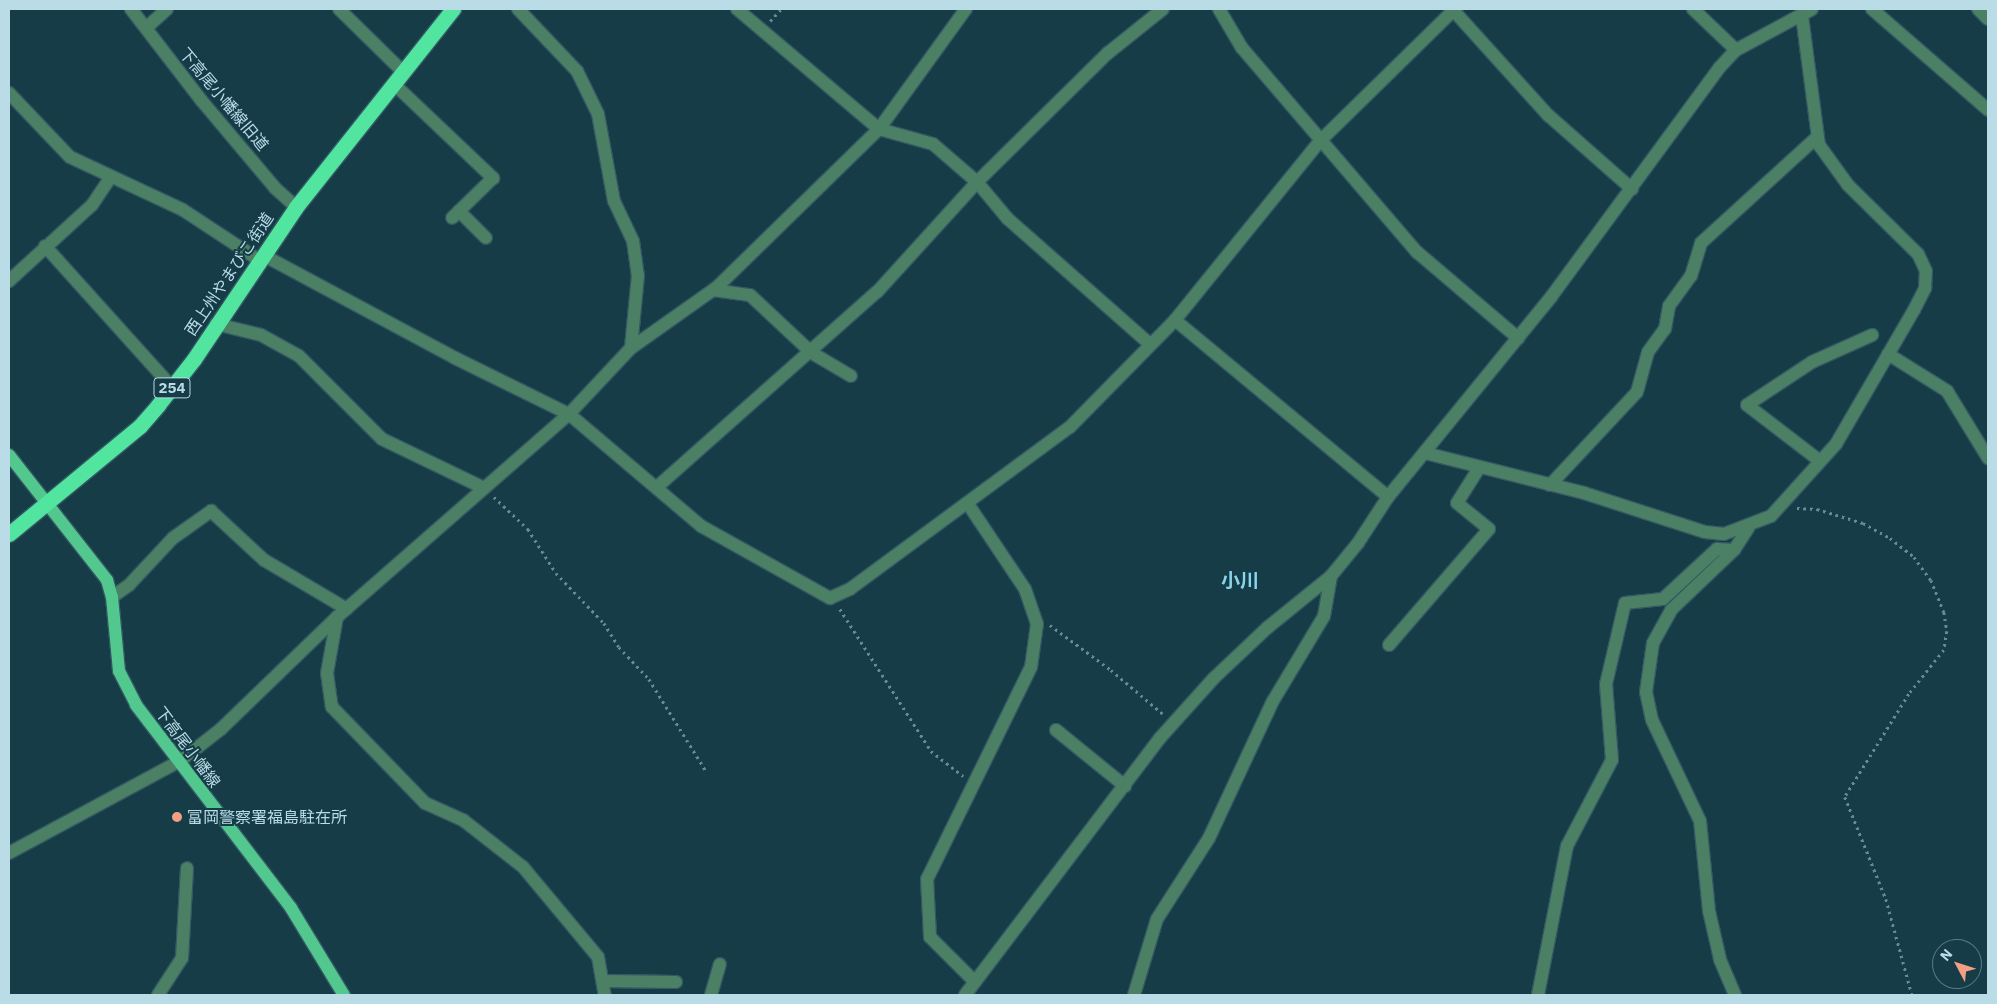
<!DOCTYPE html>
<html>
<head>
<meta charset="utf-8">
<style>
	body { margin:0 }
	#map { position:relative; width:1997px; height:1004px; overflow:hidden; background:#153c47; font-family:"IBM Plex Sans","Noto Sans JP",sans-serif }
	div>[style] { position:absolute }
	.path>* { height:2.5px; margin-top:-1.25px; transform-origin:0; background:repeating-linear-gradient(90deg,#668b96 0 2.5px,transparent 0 6.5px) }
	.roads { filter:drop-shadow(1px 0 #335964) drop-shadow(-1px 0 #335964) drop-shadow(0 1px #335964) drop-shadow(0 -1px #335964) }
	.minor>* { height:12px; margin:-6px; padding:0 6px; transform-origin:6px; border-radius:6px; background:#4c8064 }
	.major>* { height:12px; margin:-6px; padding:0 6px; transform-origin:6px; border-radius:6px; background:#52c88f }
	.highway>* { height:15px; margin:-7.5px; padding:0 7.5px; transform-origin:7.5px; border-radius:7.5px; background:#51e5a0 }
	.dots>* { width:14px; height:14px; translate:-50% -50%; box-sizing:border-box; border:2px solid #153c47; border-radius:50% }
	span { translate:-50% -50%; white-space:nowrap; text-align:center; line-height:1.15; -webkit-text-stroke:4px #153c47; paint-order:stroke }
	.shield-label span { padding:1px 4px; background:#153c47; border:1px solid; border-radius:4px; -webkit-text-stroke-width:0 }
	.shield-label { font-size:15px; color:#b9dce7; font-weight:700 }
	.street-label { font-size:16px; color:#b9dce7 }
	.poi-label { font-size:16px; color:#b9dce7 }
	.left { translate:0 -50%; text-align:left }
	.quarter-label { font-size:19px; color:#8cd4eb; font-weight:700 }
	.frame { position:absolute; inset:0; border:10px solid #b9dce7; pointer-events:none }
	.north { position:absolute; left:1932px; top:939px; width:50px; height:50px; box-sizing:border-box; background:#153c47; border:1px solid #577c87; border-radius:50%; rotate:310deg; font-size:14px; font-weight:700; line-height:20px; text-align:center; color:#b9dce7 }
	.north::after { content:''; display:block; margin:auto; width:18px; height:22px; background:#f39f83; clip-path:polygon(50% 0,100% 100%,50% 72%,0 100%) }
</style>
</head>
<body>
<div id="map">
	<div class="path">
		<i style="left:770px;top:21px;width:16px;rotate:-47deg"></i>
		<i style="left:494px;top:497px;width:47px;rotate:43.3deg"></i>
		<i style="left:528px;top:529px;width:52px;rotate:57.5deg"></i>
		<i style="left:556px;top:573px;width:69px;rotate:46.2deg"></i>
		<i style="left:604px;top:623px;width:28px;rotate:58deg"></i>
		<i style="left:619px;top:647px;width:44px;rotate:46.8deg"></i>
		<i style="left:649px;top:679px;width:108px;rotate:58.2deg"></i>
		<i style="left:1797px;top:508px;width:20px;rotate:3deg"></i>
		<i style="left:1817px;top:509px;width:48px;rotate:16.9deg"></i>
		<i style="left:1863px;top:523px;width:31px;rotate:29deg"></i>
		<i style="left:1890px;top:538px;width:31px;rotate:38deg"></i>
		<i style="left:1914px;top:557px;width:29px;rotate:54deg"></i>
		<i style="left:1931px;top:580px;width:35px;rotate:68deg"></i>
		<i style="left:1944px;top:612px;width:19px;rotate:81deg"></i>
		<i style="left:1947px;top:631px;width:19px;rotate:99deg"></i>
		<i style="left:1944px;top:650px;width:56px;rotate:128.5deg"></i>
		<i style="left:1909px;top:694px;width:121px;rotate:121.9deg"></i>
		<i style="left:1845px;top:797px;width:110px;rotate:68.1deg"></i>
		<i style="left:1886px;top:899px;width:99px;rotate:74.8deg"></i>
		<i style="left:840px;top:609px;width:169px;rotate:57.3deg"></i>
		<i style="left:931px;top:751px;width:41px;rotate:38deg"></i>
		<i style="left:1050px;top:625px;width:76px;rotate:36.4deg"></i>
		<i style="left:1111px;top:670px;width:68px;rotate:40.2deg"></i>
	</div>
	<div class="roads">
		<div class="minor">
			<i style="left:131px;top:9px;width:115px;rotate:52.4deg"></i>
			<i style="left:201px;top:100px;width:115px;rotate:49.9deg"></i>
			<i style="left:275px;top:188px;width:28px;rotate:42deg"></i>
			<i style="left:339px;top:9px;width:90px;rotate:44.5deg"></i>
			<i style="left:518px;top:9px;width:86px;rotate:46.4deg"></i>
			<i style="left:577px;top:71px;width:48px;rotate:64deg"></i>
			<i style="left:598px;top:114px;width:88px;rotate:79.6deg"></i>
			<i style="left:614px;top:201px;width:44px;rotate:64.6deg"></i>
			<i style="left:633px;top:241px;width:34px;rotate:82deg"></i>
			<i style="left:638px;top:275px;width:73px;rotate:95.5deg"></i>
			<i style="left:737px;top:9px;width:186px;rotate:40.2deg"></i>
			<i style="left:879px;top:129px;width:56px;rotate:15.5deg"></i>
			<i style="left:933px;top:144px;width:58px;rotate:40.8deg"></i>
			<i style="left:977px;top:182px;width:48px;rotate:50deg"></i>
			<i style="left:1008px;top:219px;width:189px;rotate:41.4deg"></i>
			<i style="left:1219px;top:9px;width:45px;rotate:59.5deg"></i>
			<i style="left:1242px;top:48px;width:269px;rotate:49.4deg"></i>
			<i style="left:1417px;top:252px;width:133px;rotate:40.4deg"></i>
			<i style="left:1693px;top:9px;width:59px;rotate:43.6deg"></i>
			<i style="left:1872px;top:9px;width:154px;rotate:41deg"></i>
			<i style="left:1978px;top:9px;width:14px;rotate:45deg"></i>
			<i style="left:1453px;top:10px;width:142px;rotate:47.9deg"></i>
			<i style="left:1548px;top:115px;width:112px;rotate:41.4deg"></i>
			<i style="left:146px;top:28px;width:28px;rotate:-42deg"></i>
			<i style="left:394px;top:84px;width:137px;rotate:43.5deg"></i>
			<i style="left:493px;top:178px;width:57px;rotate:135.7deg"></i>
			<i style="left:9px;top:93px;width:88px;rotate:46.4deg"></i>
			<i style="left:70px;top:157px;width:125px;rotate:25.1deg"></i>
			<i style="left:183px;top:210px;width:91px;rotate:33.3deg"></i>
			<i style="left:459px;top:211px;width:38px;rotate:45deg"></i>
			<i style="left:45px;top:246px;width:191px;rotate:48deg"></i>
			<i style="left:263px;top:255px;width:218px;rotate:28.2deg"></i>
			<i style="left:455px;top:358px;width:127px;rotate:26.2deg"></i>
			<i style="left:569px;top:414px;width:173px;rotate:40.3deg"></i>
			<i style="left:701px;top:526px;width:148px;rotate:29.2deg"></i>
			<i style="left:830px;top:598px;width:22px;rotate:-24deg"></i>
			<i style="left:850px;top:589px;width:273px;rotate:-36.4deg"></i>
			<i style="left:1070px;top:427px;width:150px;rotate:-45.5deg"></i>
			<i style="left:1175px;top:320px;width:232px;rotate:-51deg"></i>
			<i style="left:1321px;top:140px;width:187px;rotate:-44.4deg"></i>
			<i style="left:9px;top:281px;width:113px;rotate:-42.5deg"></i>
			<i style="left:92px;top:205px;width:32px;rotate:-56deg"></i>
			<i style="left:713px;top:290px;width:37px;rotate:8deg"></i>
			<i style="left:750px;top:295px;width:85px;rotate:43.1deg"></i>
			<i style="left:812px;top:353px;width:45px;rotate:30.5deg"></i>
			<i style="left:1175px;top:320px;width:277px;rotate:39.7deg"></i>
			<i style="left:216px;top:324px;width:46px;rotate:13.7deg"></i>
			<i style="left:261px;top:335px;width:43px;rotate:28.9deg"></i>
			<i style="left:299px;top:356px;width:117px;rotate:45deg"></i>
			<i style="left:382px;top:439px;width:113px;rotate:25.7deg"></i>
			<i style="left:1888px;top:354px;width:70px;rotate:32.1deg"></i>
			<i style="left:1947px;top:391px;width:79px;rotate:58.5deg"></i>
			<i style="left:1425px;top:453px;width:164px;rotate:14.1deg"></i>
			<i style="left:1584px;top:493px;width:127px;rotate:17.9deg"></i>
			<i style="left:1705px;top:532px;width:19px;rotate:6deg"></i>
			<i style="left:1724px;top:534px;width:50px;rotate:-21deg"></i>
			<i style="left:1771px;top:516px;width:97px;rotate:-47.9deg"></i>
			<i style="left:1836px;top:444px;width:155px;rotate:-59.8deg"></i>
			<i style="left:1914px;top:310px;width:25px;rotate:-63deg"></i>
			<i style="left:1925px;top:288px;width:17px;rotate:-87deg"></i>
			<i style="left:1926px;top:271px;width:19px;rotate:-115deg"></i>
			<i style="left:1918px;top:254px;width:98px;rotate:-135.4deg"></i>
			<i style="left:1848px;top:185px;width:49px;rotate:-125.9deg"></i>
			<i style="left:1819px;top:145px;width:130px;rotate:-97.5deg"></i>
			<i style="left:1820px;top:461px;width:92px;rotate:-142.5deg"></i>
			<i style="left:1747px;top:405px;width:78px;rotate:-33.5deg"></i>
			<i style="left:1812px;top:362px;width:66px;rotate:-24.2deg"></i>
			<i style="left:1550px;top:485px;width:127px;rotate:-46.9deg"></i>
			<i style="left:1637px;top:392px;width:41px;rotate:-74.6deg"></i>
			<i style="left:1648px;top:352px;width:29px;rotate:-54deg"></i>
			<i style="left:1665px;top:329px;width:23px;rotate:-80deg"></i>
			<i style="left:1669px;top:306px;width:37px;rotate:-54deg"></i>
			<i style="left:1691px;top:276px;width:34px;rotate:-73deg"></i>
			<i style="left:1701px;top:243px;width:157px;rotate:-42.4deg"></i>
			<i style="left:657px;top:487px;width:294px;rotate:-41.6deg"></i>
			<i style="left:877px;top:292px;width:149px;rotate:-47.7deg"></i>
			<i style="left:977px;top:182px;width:184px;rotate:-44.6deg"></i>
			<i style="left:1108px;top:53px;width:70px;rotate:-38.7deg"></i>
			<i style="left:968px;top:504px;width:102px;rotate:56.2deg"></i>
			<i style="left:1025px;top:589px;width:37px;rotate:71deg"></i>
			<i style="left:1037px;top:624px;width:43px;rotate:97.9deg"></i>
			<i style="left:1031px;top:667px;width:236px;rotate:116.1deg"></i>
			<i style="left:927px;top:879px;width:58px;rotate:87deg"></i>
			<i style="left:930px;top:937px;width:62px;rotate:45deg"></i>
			<i style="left:112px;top:597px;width:21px;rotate:-35deg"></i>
			<i style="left:129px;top:585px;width:64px;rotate:-46.9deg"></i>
			<i style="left:173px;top:538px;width:47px;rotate:-35.4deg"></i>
			<i style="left:211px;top:511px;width:72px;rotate:42.8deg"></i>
			<i style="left:264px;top:560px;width:96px;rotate:30.6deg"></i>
			<i style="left:337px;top:617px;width:57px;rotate:100.1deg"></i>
			<i style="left:327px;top:673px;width:34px;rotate:82deg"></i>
			<i style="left:332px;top:707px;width:134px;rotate:45.9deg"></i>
			<i style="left:425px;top:803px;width:42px;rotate:24.1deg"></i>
			<i style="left:463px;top:820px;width:76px;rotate:38.1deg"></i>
			<i style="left:523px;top:867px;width:117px;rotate:50.2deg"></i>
			<i style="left:598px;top:957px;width:39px;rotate:80deg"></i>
			<i style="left:1389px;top:645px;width:153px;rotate:-49.2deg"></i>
			<i style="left:1489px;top:529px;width:41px;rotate:-140.9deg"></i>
			<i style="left:1457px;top:503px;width:41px;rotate:-57.8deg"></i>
			<i style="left:1056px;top:730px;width:89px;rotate:39.1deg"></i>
			<i style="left:9px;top:853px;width:194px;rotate:-28.3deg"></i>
			<i style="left:180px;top:761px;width:52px;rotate:-38deg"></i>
			<i style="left:221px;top:729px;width:161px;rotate:-44deg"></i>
			<i style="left:337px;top:617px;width:308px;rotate:-41.2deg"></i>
			<i style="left:569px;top:414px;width:91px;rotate:-46.8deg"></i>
			<i style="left:631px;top:348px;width:105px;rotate:-35.3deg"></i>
			<i style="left:717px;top:287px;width:226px;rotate:-44.3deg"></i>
			<i style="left:879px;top:129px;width:148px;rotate:-54.1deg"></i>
			<i style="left:605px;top:981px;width:71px;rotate:0.8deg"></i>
			<i style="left:158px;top:995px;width:44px;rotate:-57deg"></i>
			<i style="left:182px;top:958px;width:90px;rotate:-86.8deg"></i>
			<i style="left:711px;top:995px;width:32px;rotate:-74deg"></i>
			<i style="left:965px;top:995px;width:323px;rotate:-52.8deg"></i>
			<i style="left:1160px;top:738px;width:81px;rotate:-48deg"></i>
			<i style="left:1214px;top:678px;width:73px;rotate:-43.3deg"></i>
			<i style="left:1267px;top:628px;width:82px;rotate:-39.1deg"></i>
			<i style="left:1331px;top:576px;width:43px;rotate:-50.7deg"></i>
			<i style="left:1358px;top:543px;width:55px;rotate:-56.9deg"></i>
			<i style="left:1388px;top:497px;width:258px;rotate:-50.8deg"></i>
			<i style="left:1551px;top:297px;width:285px;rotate:-53.7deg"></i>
			<i style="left:1720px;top:67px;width:23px;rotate:-47deg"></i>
			<i style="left:1736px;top:50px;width:86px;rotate:-28.3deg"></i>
			<i style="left:1134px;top:995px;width:79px;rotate:-73.2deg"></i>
			<i style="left:1157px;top:919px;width:96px;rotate:-57.3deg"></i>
			<i style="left:1209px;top:838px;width:151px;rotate:-65deg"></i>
			<i style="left:1273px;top:701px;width:99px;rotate:-59deg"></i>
			<i style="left:1324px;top:616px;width:41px;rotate:-80.1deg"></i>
			<i style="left:1538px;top:995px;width:152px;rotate:-79deg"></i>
			<i style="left:1567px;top:846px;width:97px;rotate:-62.4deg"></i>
			<i style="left:1612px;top:760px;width:76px;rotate:-94.5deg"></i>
			<i style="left:1606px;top:684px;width:83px;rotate:-76.8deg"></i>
			<i style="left:1625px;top:603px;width:38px;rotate:-6deg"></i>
			<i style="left:1663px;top:599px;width:74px;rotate:-42.8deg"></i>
			<i style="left:1717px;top:549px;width:17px;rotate:3deg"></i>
			<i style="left:1735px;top:995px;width:39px;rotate:-113deg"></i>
			<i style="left:1720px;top:959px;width:49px;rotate:-102.9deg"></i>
			<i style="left:1709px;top:911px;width:90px;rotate:-95.7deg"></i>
			<i style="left:1700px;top:821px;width:112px;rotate:-115.4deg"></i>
			<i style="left:1652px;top:720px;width:29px;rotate:-102deg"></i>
			<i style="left:1646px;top:692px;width:49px;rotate:-81.9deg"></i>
			<i style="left:1653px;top:643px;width:38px;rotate:-61deg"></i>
			<i style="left:1671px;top:610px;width:87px;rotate:-43.6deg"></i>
			<i style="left:1734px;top:550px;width:27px;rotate:-57deg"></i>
		</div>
		<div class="major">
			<i style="left:9px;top:455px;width:159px;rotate:51.9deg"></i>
			<i style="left:107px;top:580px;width:18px;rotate:74deg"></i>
			<i style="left:112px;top:597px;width:74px;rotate:84.6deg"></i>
			<i style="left:119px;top:671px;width:38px;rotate:63deg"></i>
			<i style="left:136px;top:705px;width:255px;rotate:52.6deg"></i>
			<i style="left:291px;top:908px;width:102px;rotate:58.7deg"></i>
		</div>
		<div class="highway">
			<i style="left:9px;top:534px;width:170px;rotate:-39.5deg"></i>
			<i style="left:140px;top:426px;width:28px;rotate:-49deg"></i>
			<i style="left:158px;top:405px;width:58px;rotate:-52deg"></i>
			<i style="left:194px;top:359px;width:183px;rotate:-56.1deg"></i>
			<i style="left:296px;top:207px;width:253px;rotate:-51.6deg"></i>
		</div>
	</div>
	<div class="dots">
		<i style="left:177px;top:817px;background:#f39f83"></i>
	</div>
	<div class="shield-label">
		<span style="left:172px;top:388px">254</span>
	</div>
	<div class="street-label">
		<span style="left:224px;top:99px;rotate:50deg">下高尾小幡線旧道</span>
		<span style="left:229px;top:274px;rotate:-56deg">西上州やまびこ街道</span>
		<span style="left:188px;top:747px;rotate:53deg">下高尾小幡線</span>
	</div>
	<div class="poi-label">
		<span class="left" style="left:187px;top:817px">富岡警察署福島駐在所</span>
	</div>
	<div class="quarter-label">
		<span style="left:1240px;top:581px">小川</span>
	</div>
	<div class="frame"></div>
	<div class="north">N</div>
</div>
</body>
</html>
